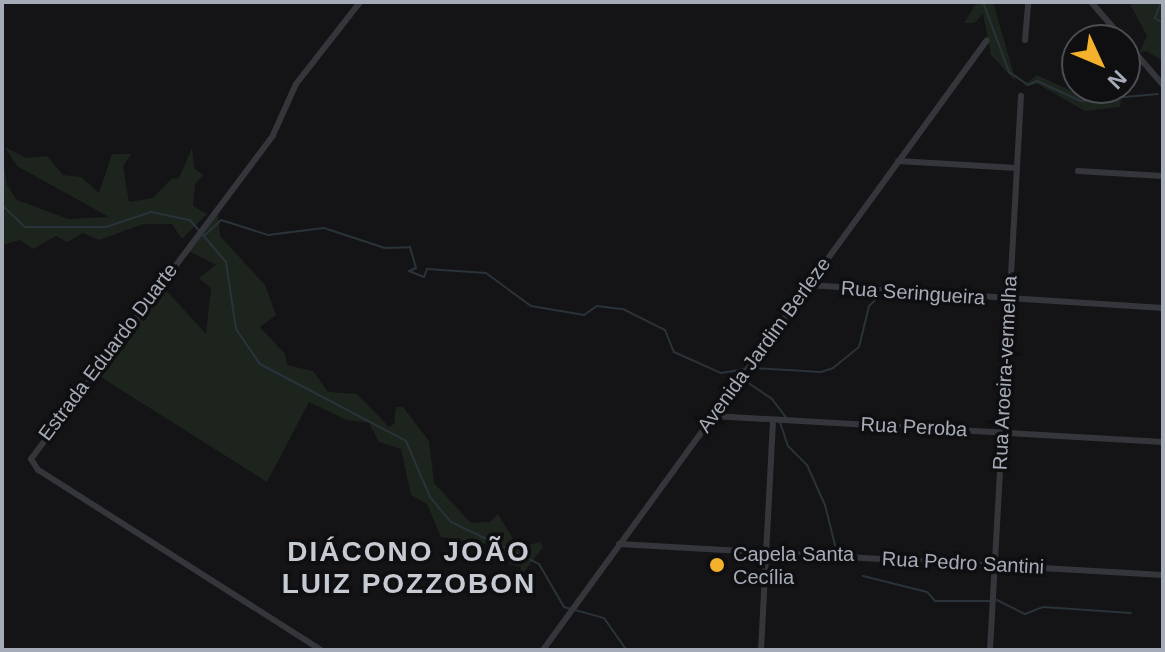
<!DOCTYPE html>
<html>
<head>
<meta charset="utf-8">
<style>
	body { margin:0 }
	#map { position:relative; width:1165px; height:652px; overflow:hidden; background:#141416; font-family:Arial,sans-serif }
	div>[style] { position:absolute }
	.green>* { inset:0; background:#1c241d }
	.stream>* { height:2px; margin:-1px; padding:0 1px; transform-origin:1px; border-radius:1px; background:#2a333a }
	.minor>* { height:6px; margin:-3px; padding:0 3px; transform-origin:3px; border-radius:3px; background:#35363b }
	.dots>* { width:22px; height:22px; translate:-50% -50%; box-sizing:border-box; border:4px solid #0f0f11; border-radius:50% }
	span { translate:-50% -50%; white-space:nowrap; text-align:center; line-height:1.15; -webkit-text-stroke:7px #0f0f11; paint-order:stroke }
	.street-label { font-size:20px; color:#a5abb7 }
	.poi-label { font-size:20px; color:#a5abb7 }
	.left { translate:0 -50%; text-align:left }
	.district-label { font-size:28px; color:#c6cad2; font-weight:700; letter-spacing:2px }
	.frame { position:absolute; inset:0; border:4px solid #a5abb7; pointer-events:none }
	.north { position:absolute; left:1061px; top:24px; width:80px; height:80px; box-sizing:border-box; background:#0f0f11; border:2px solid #4b4d53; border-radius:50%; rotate:134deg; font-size:22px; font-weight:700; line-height:32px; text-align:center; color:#a5abb7 }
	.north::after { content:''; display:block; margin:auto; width:28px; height:36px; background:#f6b12c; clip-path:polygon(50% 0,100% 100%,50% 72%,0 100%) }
</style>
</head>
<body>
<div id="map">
	<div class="green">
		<i style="clip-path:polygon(977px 2px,993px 2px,1016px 82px,991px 55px,983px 14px,974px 23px,964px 23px)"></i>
		<i style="clip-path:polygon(1129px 2px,1163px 2px,1163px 61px,1146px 51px,1139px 53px,1147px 36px)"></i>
		<i style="clip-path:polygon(1037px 75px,1082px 96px,1122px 93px,1120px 107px,1085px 111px,1038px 84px,1023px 86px)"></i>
		<i style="clip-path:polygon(5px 147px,26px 158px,47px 156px,63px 175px,81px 177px,99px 193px,112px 154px,131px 154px,123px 166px,129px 202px,153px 198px,171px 179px,179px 178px,192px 148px,194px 168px,203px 175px,195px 184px,193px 206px,207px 214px,182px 239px,172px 224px,143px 224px,99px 240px,83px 233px,67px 242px,56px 236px,33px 249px,20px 240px,3px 245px,2px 151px,7px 185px,17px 200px,68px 219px,109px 217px,17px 166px)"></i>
		<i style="clip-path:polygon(218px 213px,220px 236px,265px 285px,276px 315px,260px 327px,285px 354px,287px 365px,313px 371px,328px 392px,357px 394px,389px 427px,394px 424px,396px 407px,403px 407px,429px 441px,434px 483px,471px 523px,490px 522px,498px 514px,515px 542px,525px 546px,540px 542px,543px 547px,518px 580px,521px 567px,508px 564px,500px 546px,441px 537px,427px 504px,411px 495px,401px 449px,379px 442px,369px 423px,347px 420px,309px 402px,267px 482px,96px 374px,164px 288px,206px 334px,211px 288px,199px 278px,216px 265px,189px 251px)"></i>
	</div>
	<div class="stream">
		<i style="left:983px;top:2px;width:75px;rotate:69.6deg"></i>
		<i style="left:1009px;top:72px;width:23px;rotate:34deg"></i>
		<i style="left:1028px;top:85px;width:10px;rotate:-24deg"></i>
		<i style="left:1037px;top:81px;width:48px;rotate:24.4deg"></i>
		<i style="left:1081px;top:101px;width:77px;rotate:-5.2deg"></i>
		<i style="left:1161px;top:2px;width:17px;rotate:111deg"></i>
		<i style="left:1155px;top:18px;width:9px;rotate:32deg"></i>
		<i style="left:2px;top:205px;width:32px;rotate:44deg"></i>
		<i style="left:25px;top:227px;width:81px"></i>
		<i style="left:106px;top:227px;width:47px;rotate:-18.4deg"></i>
		<i style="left:151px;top:212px;width:40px;rotate:12deg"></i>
		<i style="left:190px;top:220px;width:55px;rotate:49.4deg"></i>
		<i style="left:226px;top:262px;width:68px;rotate:81.5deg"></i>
		<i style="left:236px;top:329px;width:42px;rotate:55.6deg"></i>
		<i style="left:260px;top:364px;width:165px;rotate:27.8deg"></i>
		<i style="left:406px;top:441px;width:61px;rotate:66.8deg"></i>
		<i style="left:430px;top:497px;width:33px;rotate:50deg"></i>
		<i style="left:451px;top:522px;width:98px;rotate:25.5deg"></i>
		<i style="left:539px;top:564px;width:50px;rotate:59.8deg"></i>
		<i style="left:564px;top:607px;width:41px;rotate:15.4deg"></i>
		<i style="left:604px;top:618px;width:39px;rotate:55deg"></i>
		<i style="left:205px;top:235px;width:22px;rotate:-43deg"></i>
		<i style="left:221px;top:220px;width:49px;rotate:17.7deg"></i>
		<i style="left:268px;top:235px;width:56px;rotate:-7.1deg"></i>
		<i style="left:324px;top:228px;width:64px;rotate:18.2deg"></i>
		<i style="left:385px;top:248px;width:25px;rotate:-2deg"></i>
		<i style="left:410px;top:247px;width:22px;rotate:74deg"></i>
		<i style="left:416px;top:268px;width:8px;rotate:157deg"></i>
		<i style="left:409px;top:271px;width:16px;rotate:22deg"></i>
		<i style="left:424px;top:277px;width:9px;rotate:-69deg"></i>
		<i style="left:427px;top:269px;width:59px;rotate:3.9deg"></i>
		<i style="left:486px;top:273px;width:56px;rotate:36.3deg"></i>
		<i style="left:531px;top:306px;width:54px;rotate:9.6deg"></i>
		<i style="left:584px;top:315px;width:16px;rotate:-35deg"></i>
		<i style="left:597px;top:306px;width:26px;rotate:7deg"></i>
		<i style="left:623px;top:309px;width:47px;rotate:26.6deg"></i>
		<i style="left:665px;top:330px;width:24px;rotate:68deg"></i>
		<i style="left:674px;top:352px;width:51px;rotate:24.1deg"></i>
		<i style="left:721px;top:373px;width:25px;rotate:-9deg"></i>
		<i style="left:752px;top:368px;width:69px;rotate:3.3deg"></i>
		<i style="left:821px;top:372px;width:13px;rotate:-18deg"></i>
		<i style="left:833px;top:368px;width:33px;rotate:-39deg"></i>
		<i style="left:859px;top:347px;width:42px;rotate:-76.3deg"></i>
		<i style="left:869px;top:306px;width:19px;rotate:-43deg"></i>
		<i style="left:735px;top:374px;width:45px;rotate:34deg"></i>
		<i style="left:772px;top:399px;width:25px;rotate:53deg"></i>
		<i style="left:780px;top:422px;width:25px;rotate:72deg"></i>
		<i style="left:788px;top:446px;width:27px;rotate:45deg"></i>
		<i style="left:807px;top:465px;width:44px;rotate:65.8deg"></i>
		<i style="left:825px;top:505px;width:49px;rotate:76deg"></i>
		<i style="left:863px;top:576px;width:66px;rotate:14deg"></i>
		<i style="left:927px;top:592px;width:12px;rotate:48deg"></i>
		<i style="left:935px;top:601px;width:55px"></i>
		<i style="left:997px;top:600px;width:31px;rotate:27deg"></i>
		<i style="left:1025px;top:614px;width:19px;rotate:-21deg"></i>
		<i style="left:1043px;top:607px;width:88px;rotate:3.9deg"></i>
	</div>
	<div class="minor">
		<i style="left:1091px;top:2px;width:50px;rotate:49deg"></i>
		<i style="left:1025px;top:40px;width:38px;rotate:-85deg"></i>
		<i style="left:1125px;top:41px;width:58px;rotate:49.2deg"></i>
		<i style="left:898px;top:161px;width:119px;rotate:3.4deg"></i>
		<i style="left:1078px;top:171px;width:85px;rotate:3.4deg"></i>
		<i style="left:808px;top:285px;width:356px;rotate:3.7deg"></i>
		<i style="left:713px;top:416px;width:451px;rotate:3.3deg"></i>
		<i style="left:619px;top:544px;width:545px;rotate:3.26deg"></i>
		<i style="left:321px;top:650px;width:335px;rotate:-147.5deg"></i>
		<i style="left:38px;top:470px;width:13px;rotate:-122deg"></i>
		<i style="left:31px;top:459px;width:404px;rotate:-53.2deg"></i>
		<i style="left:273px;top:135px;width:56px;rotate:-65.7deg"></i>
		<i style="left:296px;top:84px;width:104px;rotate:-52deg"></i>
		<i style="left:543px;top:650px;width:754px;rotate:-53.95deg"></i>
		<i style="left:761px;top:650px;width:229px;rotate:-87deg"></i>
		<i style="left:990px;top:650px;width:555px;rotate:-86.8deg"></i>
	</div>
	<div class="dots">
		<i style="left:717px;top:565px;background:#f6b12c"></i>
	</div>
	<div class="street-label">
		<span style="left:913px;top:293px;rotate:4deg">Rua Seringueira</span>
		<span style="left:764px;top:345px;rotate:-54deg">Avenida Jardim Berleze</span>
		<span style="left:108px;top:352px;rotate:-53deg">Estrada Eduardo Duarte</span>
		<span style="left:1005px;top:373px;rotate:-87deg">Rua Aroeira-vermelha</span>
		<span style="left:914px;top:427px;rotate:3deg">Rua Peroba</span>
		<span style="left:963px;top:563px;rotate:3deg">Rua Pedro Santini</span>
	</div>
	<div class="poi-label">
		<span class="left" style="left:733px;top:566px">Capela Santa<br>Cecília</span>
	</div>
	<div class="district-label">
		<span style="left:409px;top:568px">DIÁCONO JOÃO<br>LUIZ POZZOBON</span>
	</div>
	<div class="frame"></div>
	<div class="north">N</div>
</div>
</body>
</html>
